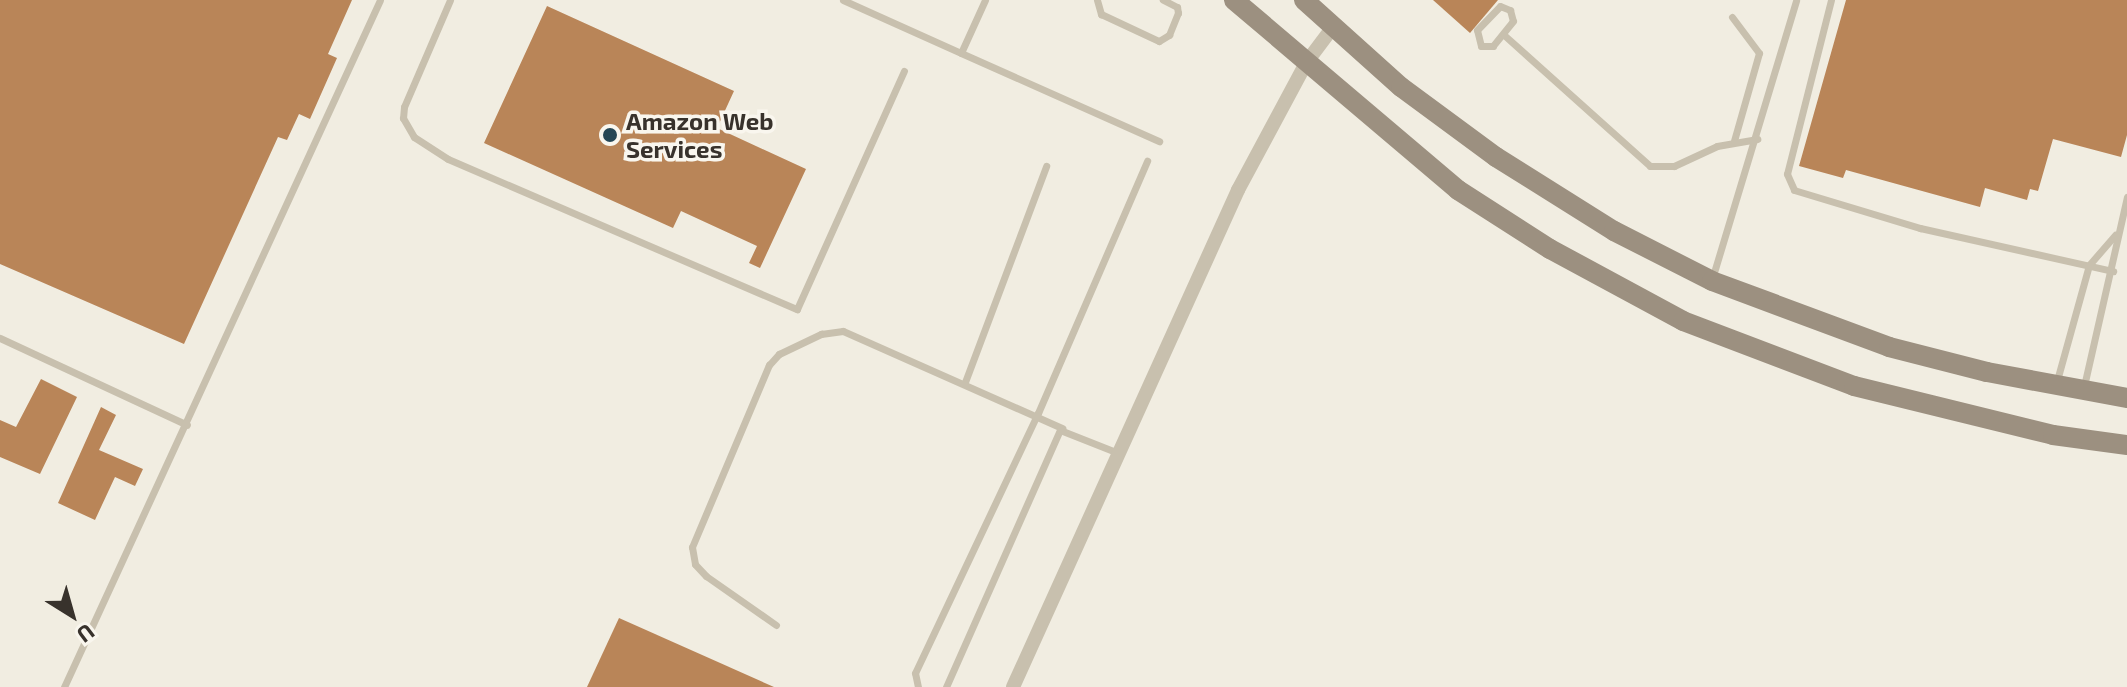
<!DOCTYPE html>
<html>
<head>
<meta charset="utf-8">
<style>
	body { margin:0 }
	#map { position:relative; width:2127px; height:687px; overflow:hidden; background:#f1ede1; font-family:"Exo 2",sans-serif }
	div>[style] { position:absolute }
	.building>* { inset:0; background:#b98558 }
	.lane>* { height:7px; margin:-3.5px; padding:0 3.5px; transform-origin:3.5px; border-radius:3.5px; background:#c8c0ae }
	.street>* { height:14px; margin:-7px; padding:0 7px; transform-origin:7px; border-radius:7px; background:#c8c0ae }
	.secondary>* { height:20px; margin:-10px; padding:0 10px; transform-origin:10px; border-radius:10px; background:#9c9080 }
	.dots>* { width:22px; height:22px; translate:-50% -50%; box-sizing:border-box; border:4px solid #f9f6ee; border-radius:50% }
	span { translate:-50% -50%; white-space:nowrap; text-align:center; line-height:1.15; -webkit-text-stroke:7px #f9f6ee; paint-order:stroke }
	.poi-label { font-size:24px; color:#38322c; font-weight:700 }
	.left { translate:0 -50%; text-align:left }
	.north { position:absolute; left:32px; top:575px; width:80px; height:80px; -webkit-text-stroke:6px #f9f6ee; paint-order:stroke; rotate:143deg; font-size:22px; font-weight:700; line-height:32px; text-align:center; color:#38322c }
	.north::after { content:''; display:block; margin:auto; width:28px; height:36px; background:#38322c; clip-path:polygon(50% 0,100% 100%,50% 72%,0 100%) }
</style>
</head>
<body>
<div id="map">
	<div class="building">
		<i style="clip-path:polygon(0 0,352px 0,328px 54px,337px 58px,310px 119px,299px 114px,287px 140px,278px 137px,184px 344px,0 264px)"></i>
		<i style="clip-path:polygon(1433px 0,1498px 0,1470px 33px)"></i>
		<i style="clip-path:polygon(1846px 0,2127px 0,2127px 135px,2121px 157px,2053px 139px,2038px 191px,2030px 189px,2027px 200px,1985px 188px,1980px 207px,1846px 170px,1843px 178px,1799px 166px)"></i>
		<i style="clip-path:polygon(547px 6px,734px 91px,717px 128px,806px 169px,760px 268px,749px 263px,757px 246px,681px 211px,673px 228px,484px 143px)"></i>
		<i style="clip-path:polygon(41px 379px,77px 397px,40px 474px,0 457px,0 420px,16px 427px)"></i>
		<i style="clip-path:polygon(101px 407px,116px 415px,99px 450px,143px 469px,135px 486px,115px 477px,95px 520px,58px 503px)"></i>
		<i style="clip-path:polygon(619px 618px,774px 687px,587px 687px)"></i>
	</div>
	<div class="lane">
		<i style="left:450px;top:0;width:116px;rotate:113.3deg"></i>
		<i style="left:404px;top:107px;width:11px;rotate:95deg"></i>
		<i style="left:403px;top:118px;width:22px;rotate:60deg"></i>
		<i style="left:414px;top:137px;width:40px;rotate:32.9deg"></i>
		<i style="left:448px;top:159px;width:380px;rotate:23.3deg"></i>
		<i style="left:797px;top:309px;width:261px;rotate:-65.8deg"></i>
		<i style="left:843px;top:0;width:129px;rotate:24.2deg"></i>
		<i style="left:985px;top:0;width:58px;rotate:114.4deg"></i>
		<i style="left:961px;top:53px;width:217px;rotate:24deg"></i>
		<i style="left:1097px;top:0;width:15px;rotate:74deg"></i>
		<i style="left:1101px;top:14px;width:64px;rotate:25deg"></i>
		<i style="left:1159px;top:41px;width:12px;rotate:-31deg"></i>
		<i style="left:1169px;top:35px;width:24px;rotate:-68deg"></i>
		<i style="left:1178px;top:13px;width:6px;rotate:-99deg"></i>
		<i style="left:1177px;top:7px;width:16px;rotate:-153deg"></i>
		<i style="left:1831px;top:0;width:179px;rotate:104.2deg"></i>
		<i style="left:1787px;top:174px;width:17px;rotate:66deg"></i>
		<i style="left:1794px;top:190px;width:132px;rotate:16.8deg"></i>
		<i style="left:1920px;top:228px;width:198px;rotate:12.6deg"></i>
		<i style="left:1500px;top:6px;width:11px;rotate:22deg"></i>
		<i style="left:1510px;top:10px;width:11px;rotate:75deg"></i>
		<i style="left:1513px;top:21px;width:32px;rotate:129deg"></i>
		<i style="left:1493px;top:46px;width:12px;rotate:180deg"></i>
		<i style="left:1481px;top:46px;width:16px;rotate:-104deg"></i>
		<i style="left:1477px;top:30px;width:33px;rotate:-46deg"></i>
		<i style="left:1732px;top:17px;width:45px;rotate:53.1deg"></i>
		<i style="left:1759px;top:53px;width:91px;rotate:105.9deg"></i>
		<i style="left:1504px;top:35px;width:196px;rotate:41.9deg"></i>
		<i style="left:1650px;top:166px;width:24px"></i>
		<i style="left:1674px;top:166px;width:47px;rotate:-24.9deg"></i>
		<i style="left:1717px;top:146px;width:41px;rotate:-9.9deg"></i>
		<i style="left:1712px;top:279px;width:291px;rotate:-73.2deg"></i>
		<i style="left:0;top:338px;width:206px;rotate:24.9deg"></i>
		<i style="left:965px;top:382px;width:231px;rotate:-69.4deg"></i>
		<i style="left:2056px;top:384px;width:123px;rotate:-74.5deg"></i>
		<i style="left:2089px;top:265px;width:40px;rotate:-49deg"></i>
		<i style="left:2084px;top:386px;width:194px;rotate:-77.2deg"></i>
		<i style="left:776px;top:625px;width:85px;rotate:-145deg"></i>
		<i style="left:706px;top:576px;width:16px;rotate:-133deg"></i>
		<i style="left:695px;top:564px;width:17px;rotate:-100deg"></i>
		<i style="left:692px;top:547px;width:198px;rotate:-67.1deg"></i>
		<i style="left:769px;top:365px;width:15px;rotate:-48deg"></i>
		<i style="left:779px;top:354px;width:47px;rotate:-25.5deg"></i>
		<i style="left:821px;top:334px;width:22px;rotate:-8deg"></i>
		<i style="left:843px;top:331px;width:240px;rotate:23.9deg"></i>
		<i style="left:64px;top:687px;width:756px;rotate:-65.3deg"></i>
		<i style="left:918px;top:687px;width:14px;rotate:-102deg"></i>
		<i style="left:915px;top:673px;width:288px;rotate:-64.7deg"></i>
		<i style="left:1038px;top:413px;width:275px;rotate:-66.6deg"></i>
		<i style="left:946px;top:687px;width:281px;rotate:-66.1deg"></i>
		<i style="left:1060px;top:430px;width:62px;rotate:21.6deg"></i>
	</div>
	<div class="street">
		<i style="left:1013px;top:687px;width:546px;rotate:-65.64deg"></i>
		<i style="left:1238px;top:190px;width:144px;rotate:-61.8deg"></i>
		<i style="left:1306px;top:63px;width:45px;rotate:-53.1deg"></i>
	</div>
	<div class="secondary">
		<i style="left:1234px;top:0;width:294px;rotate:40.3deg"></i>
		<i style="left:1458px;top:190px;width:109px;rotate:32.7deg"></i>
		<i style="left:1550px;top:249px;width:151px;rotate:28.4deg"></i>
		<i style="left:1683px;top:321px;width:183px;rotate:20.8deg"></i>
		<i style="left:1854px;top:386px;width:205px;rotate:13.8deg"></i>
		<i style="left:2053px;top:435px;width:75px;rotate:7.7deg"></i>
		<i style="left:1304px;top:0;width:130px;rotate:41.9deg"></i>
		<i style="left:1401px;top:87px;width:118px;rotate:36.4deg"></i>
		<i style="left:1496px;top:157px;width:139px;rotate:32.1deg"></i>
		<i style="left:1614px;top:231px;width:110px;rotate:27deg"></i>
		<i style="left:1712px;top:281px;width:189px;rotate:20.4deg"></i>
		<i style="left:1889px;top:347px;width:101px;rotate:14.3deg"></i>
		<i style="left:1987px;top:372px;width:142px;rotate:10.5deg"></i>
	</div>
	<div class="dots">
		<i style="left:610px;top:135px;background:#264755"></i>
	</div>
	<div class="poi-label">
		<span class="left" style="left:626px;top:135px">Amazon Web<br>Services</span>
	</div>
	<div class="north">U</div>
</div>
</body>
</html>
